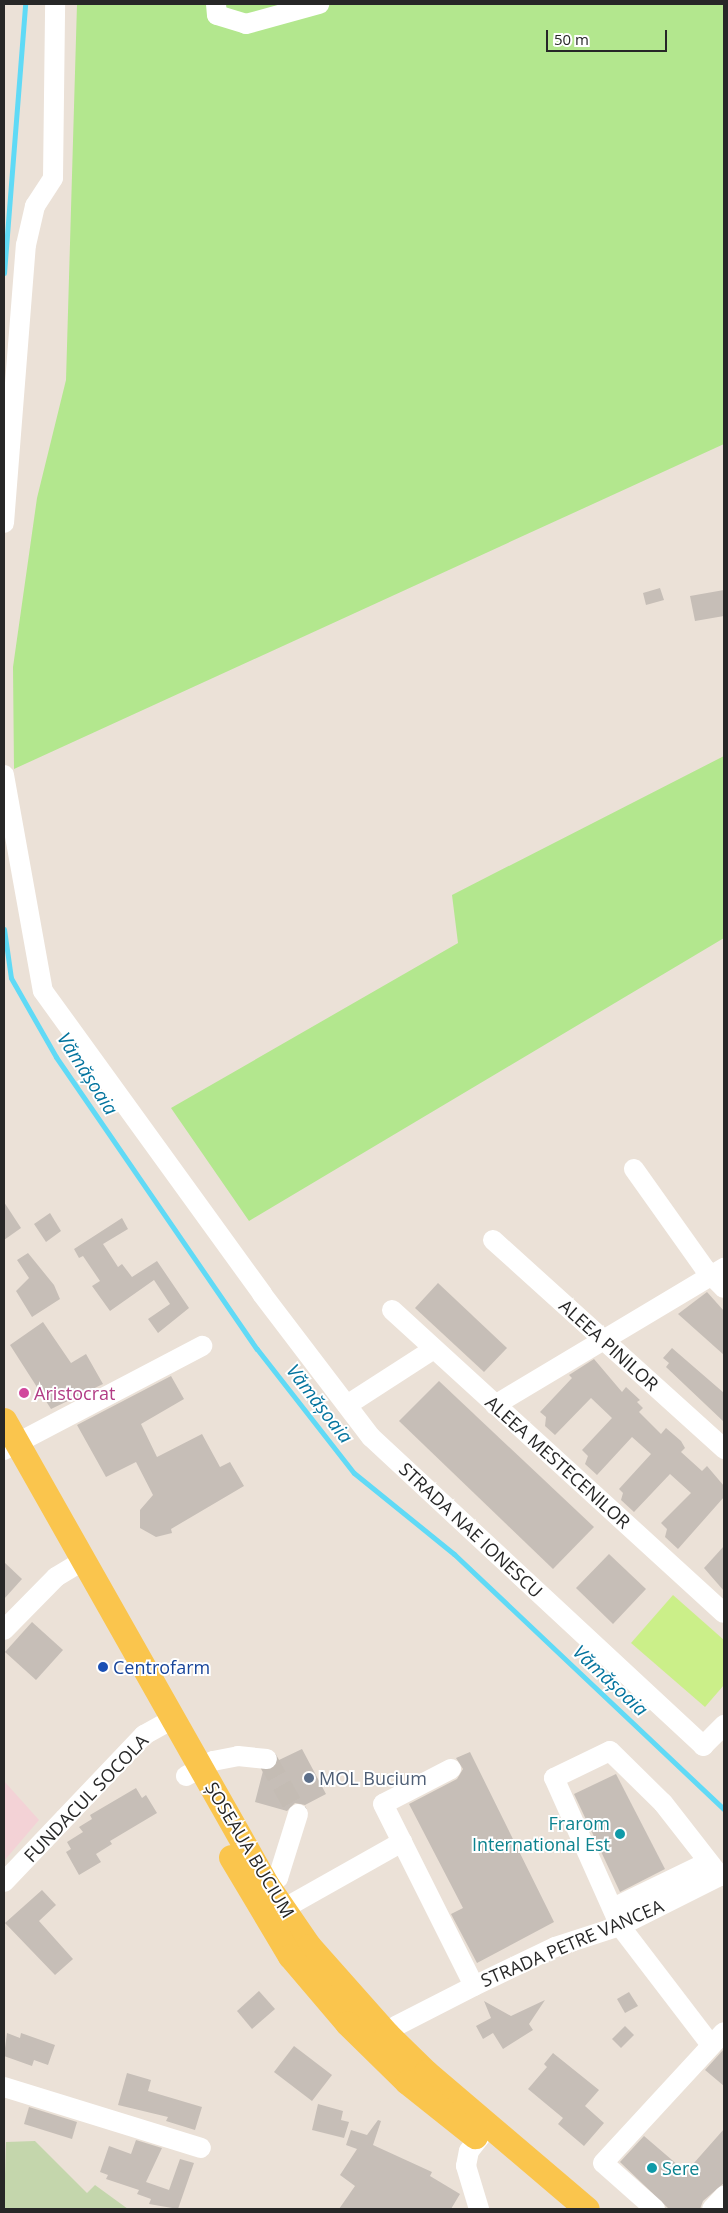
<!DOCTYPE html>
<html>
<head>
<meta charset="utf-8">
<style>
	body { margin:0 }
	#map { position:relative; width:728px; height:2213px; overflow:hidden; background:#ebe1d7; font-family:"Open Sans",sans-serif }
	div>[style] { position:absolute }
	.medical>* { inset:0; background:#f3d2d6 }
	.green>* { inset:0; background:#b3e78e }
	.cemetery>* { inset:0; background:#c4d6ac }
	.pitch>* { inset:0; background:#cbef89 }
	.stream>* { height:5px; margin:-2.5px; padding:0 2.5px; transform-origin:2.5px; border-radius:2.5px; background:#60daf6 }
	.building>* { inset:0; background:#c6beb7 }
	.minor-tunnel>* { height:20px; margin-top:-10px; transform-origin:0; background:repeating-linear-gradient(90deg,#c4bcb4 0 20px,transparent 0 30px) }
	.minor>* { height:20px; margin:-10px; padding:0 10px; transform-origin:10px; border-radius:10px; background:#fff }
	.major>* { height:25px; margin:-12.5px; padding:0 12.5px; transform-origin:12.5px; border-radius:12.5px; background:#fac54d }
	.dots>* { width:14px; height:14px; translate:-50% -50%; box-sizing:border-box; border:2px solid #fff; border-radius:50% }
	span { translate:-50% -50%; white-space:nowrap; text-align:center; line-height:1.15; -webkit-text-stroke:4px #fff; paint-order:stroke }
	.street-label { font-size:18px; color:#272727 }
	.hotel-label { font-size:18px; color:#b23c85 }
	.left { translate:0 -50%; text-align:left }
	.transit-label { font-size:18px; color:#164399 }
	.service-label { font-size:18px; color:#4e5e75 }
	.culture-label { font-size:18px; color:#0d838f }
	.right { translate:-100% -50%; text-align:right }
	.water-label { font-size:19px; color:#04749e; font-style:italic }
	.frame { position:absolute; inset:0; border:5px solid #272727; pointer-events:none }
	.scale { position:absolute; left:546px; top:30px; width:121px; height:22px; box-sizing:border-box; border:2px solid #272727; border-top:0; padding-left:6px; font-size:15px; line-height:18px; white-space:nowrap; color:#272727; -webkit-text-stroke:4px #fff; paint-order:stroke }
</style>
</head>
<body>
<div id="map">
	<div class="medical">
		<i style="clip-path:polygon(4px 1781px,39px 1820px,4px 1861px)"></i>
	</div>
	<div class="green">
		<i style="clip-path:polygon(77px 4px,724px 4px,724px 444px,14px 769px,13px 667px,37px 498px,66px 380px)"></i>
		<i style="clip-path:polygon(724px 756px,724px 938px,249px 1221px,171px 1108px,458px 943px,452px 895px)"></i>
	</div>
	<div class="cemetery">
		<i style="clip-path:polygon(35px 2141px,87px 2193px,95px 2185px,128px 2209px,4px 2209px,6px 2142px)"></i>
	</div>
	<div class="pitch">
		<i style="clip-path:polygon(673px 1595px,724px 1640px,724px 1685px,705px 1707px,631px 1643px)"></i>
	</div>
	<div class="stream">
		<i style="left:4px;top:273px;width:270px;rotate:-85.5deg"></i>
		<i style="left:4px;top:929px;width:49px;rotate:81.9deg"></i>
		<i style="left:11px;top:978px;width:91px;rotate:60.3deg"></i>
		<i style="left:56px;top:1057px;width:354px;rotate:55.5deg"></i>
		<i style="left:257px;top:1349px;width:157px;rotate:52deg"></i>
		<i style="left:354px;top:1473px;width:129px;rotate:39deg"></i>
		<i style="left:454px;top:1554px;width:371px;rotate:43.4deg"></i>
	</div>
	<div class="building">
		<i style="clip-path:polygon(660px 588px,664px 600px,646px 605px,643px 593px)"></i>
		<i style="clip-path:polygon(724px 590px,724px 616px,695px 621px,690px 596px)"></i>
		<i style="clip-path:polygon(4px 1202px,21px 1228px,4px 1240px)"></i>
		<i style="clip-path:polygon(50px 1213px,61px 1231px,46px 1242px,34px 1224px)"></i>
		<i style="clip-path:polygon(122px 1218px,128px 1229px,103px 1244px,118px 1267px,122px 1264px,132px 1277px,157px 1261px,189px 1308px,158px 1333px,148px 1319px,170px 1304px,154px 1280px,110px 1311px,92px 1286px,100px 1281px,83px 1256px,79px 1258px,74px 1249px)"></i>
		<i style="clip-path:polygon(28px 1253px,54px 1285px,60px 1299px,32px 1317px,16px 1291px,29px 1278px,17px 1260px)"></i>
		<i style="clip-path:polygon(438px 1283px,507px 1348px,484px 1372px,415px 1308px)"></i>
		<i style="clip-path:polygon(707px 1292px,724px 1311px,724px 1355px,678px 1314px)"></i>
		<i style="clip-path:polygon(43px 1322px,71px 1363px,86px 1354px,103px 1384px,51px 1409px,10px 1345px)"></i>
		<i style="clip-path:polygon(672px 1348px,724px 1393px,724px 1422px,666px 1367px,669px 1363px,663px 1358px)"></i>
		<i style="clip-path:polygon(594px 1359px,622px 1392px,626px 1387px,640px 1400px,637px 1402px,643px 1408px,639px 1412px,661px 1434px,666px 1428px,681px 1441px,685px 1448px,681px 1452px,702px 1471px,707px 1466px,724px 1486px,724px 1497px,678px 1549px,665px 1537px,667px 1529px,661px 1523px,691px 1493px,670px 1474px,634px 1512px,621px 1500px,623px 1493px,619px 1489px,651px 1454px,632px 1437px,597px 1475px,585px 1464px,588px 1456px,582px 1450px,612px 1418px,591px 1398px,555px 1435px,545px 1426px,546px 1417px,540px 1412px,572px 1378px,569px 1375px)"></i>
		<i style="clip-path:polygon(171px 1376px,184px 1399px,141px 1424px,157px 1457px,202px 1434px,220px 1467px,230px 1462px,244px 1486px,171px 1529px,172px 1533px,156px 1537px,140px 1528px,140px 1510px,153px 1495px,136px 1462px,106px 1477px,77px 1425px)"></i>
		<i style="clip-path:polygon(439px 1381px,594px 1527px,553px 1569px,399px 1421px)"></i>
		<i style="clip-path:polygon(724px 1546px,724px 1591px,704px 1568px)"></i>
		<i style="clip-path:polygon(609px 1554px,646px 1589px,613px 1624px,576px 1588px)"></i>
		<i style="clip-path:polygon(4px 1562px,22px 1579px,4px 1599px)"></i>
		<i style="clip-path:polygon(32px 1622px,63px 1650px,36px 1680px,5px 1652px)"></i>
		<i style="clip-path:polygon(302px 1749px,326px 1794px,305px 1805px,295px 1803px,287px 1811px,255px 1802px,263px 1771px,272px 1770px,279px 1760px)"></i>
		<i style="clip-path:polygon(470px 1752px,554px 1922px,477px 1963px,451px 1914px,463px 1908px,409px 1804px,457px 1779px,463px 1769px,456px 1758px)"></i>
		<i style="clip-path:polygon(616px 1774px,665px 1869px,620px 1892px,574px 1794px)"></i>
		<i style="clip-path:polygon(136px 1788px,142px 1798px,146px 1795px,157px 1813px,110px 1841px,112px 1844px,96px 1854px,101px 1862px,79px 1875px,66px 1852px,71px 1849px,67px 1842px,83px 1832px,79px 1827px,92px 1819px,90px 1815px)"></i>
		<i style="clip-path:polygon(42px 1890px,56px 1905px,39px 1921px,73px 1959px,55px 1975px,5px 1923px)"></i>
		<i style="clip-path:polygon(259px 1991px,275px 2009px,252px 2029px,237px 2011px)"></i>
		<i style="clip-path:polygon(629px 1992px,638px 2006px,625px 2013px,617px 1999px)"></i>
		<i style="clip-path:polygon(545px 2000px,529px 2024px,533px 2030px,503px 2049px,493px 2033px,483px 2039px,476px 2026px,491px 2018px,484px 2001px,511px 2016px)"></i>
		<i style="clip-path:polygon(625px 2026px,634px 2035px,621px 2048px,612px 2039px)"></i>
		<i style="clip-path:polygon(7px 2033px,20px 2038px,21px 2033px,55px 2045px,48px 2065px,34px 2060px,32px 2066px,4px 2056px)"></i>
		<i style="clip-path:polygon(294px 2046px,332px 2075px,312px 2101px,274px 2072px)"></i>
		<i style="clip-path:polygon(724px 2049px,724px 2086px,705px 2070px)"></i>
		<i style="clip-path:polygon(553px 2053px,599px 2090px,585px 2106px,604px 2123px,584px 2146px,558px 2124px,563px 2118px,528px 2089px,547px 2067px,544px 2064px)"></i>
		<i style="clip-path:polygon(127px 2073px,151px 2080px,148px 2091px,202px 2107px,195px 2130px,166px 2121px,168px 2117px,118px 2105px)"></i>
		<i style="clip-path:polygon(318px 2104px,343px 2111px,341px 2120px,349px 2122px,344px 2138px,312px 2130px)"></i>
		<i style="clip-path:polygon(29px 2107px,77px 2122px,72px 2139px,24px 2124px)"></i>
		<i style="clip-path:polygon(378px 2120px,381px 2121px,373px 2145px,432px 2172px,430px 2176px,460px 2194px,451px 2209px,339px 2209px,355px 2186px,340px 2175px,357px 2149px,346px 2145px,351px 2130px,367px 2135px)"></i>
		<i style="clip-path:polygon(724px 2129px,724px 2183px,703px 2201px,700px 2209px,669px 2209px,620px 2162px,644px 2136px,686px 2172px)"></i>
		<i style="clip-path:polygon(136px 2140px,162px 2148px,146px 2182px,169px 2190px,180px 2159px,194px 2163px,178px 2209px,149px 2204px,151px 2199px,137px 2194px,139px 2190px,106px 2179px,108px 2175px,100px 2172px,109px 2146px,131px 2154px)"></i>
	</div>
	<div class="minor-tunnel">
		<i style="left:267px;top:1759px;width:63px;rotate:60.6deg"></i>
	</div>
	<div class="minor">
		<i style="left:216px;top:4px;width:11px;rotate:85deg"></i>
		<i style="left:217px;top:15px;width:30px;rotate:17deg"></i>
		<i style="left:246px;top:24px;width:76px;rotate:-15.3deg"></i>
		<i style="left:4px;top:523px;width:279px;rotate:-85.5deg"></i>
		<i style="left:26px;top:245px;width:40px;rotate:-77deg"></i>
		<i style="left:35px;top:206px;width:33px;rotate:-57deg"></i>
		<i style="left:53px;top:178px;width:174px;rotate:-89.3deg"></i>
		<i style="left:4px;top:775px;width:219px;rotate:79.8deg"></i>
		<i style="left:43px;top:991px;width:374px;rotate:54.1deg"></i>
		<i style="left:262px;top:1294px;width:180px;rotate:52.7deg"></i>
		<i style="left:371px;top:1437px;width:454px;rotate:42.9deg"></i>
		<i style="left:703px;top:1746px;width:30px;rotate:-45deg"></i>
		<i style="left:634px;top:1169px;width:123px;rotate:54.6deg"></i>
		<i style="left:705px;top:1269px;width:27px;rotate:45deg"></i>
		<i style="left:493px;top:1240px;width:312px;rotate:42.1deg"></i>
		<i style="left:392px;top:1310px;width:449px;rotate:42.4deg"></i>
		<i style="left:347px;top:1405px;width:103px;rotate:-32.8deg"></i>
		<i style="left:495px;top:1405px;width:267px;rotate:-30.9deg"></i>
		<i style="left:4px;top:1450px;width:224px;rotate:-27.7deg"></i>
		<i style="left:4px;top:1630px;width:74px;rotate:-45.5deg"></i>
		<i style="left:56px;top:1577px;width:33px;rotate:-31deg"></i>
		<i style="left:451px;top:1769px;width:76px;rotate:152.8deg"></i>
		<i style="left:383px;top:1804px;width:203px;rotate:63.4deg"></i>
		<i style="left:186px;top:1776px;width:31px;rotate:-29deg"></i>
		<i style="left:213px;top:1761px;width:25px;rotate:-11deg"></i>
		<i style="left:238px;top:1756px;width:29px;rotate:6deg"></i>
		<i style="left:4px;top:1882px;width:203px;rotate:-46.4deg"></i>
		<i style="left:144px;top:1735px;width:33px;rotate:-29deg"></i>
		<i style="left:267px;top:1885px;width:13px;rotate:-32deg"></i>
		<i style="left:278px;top:1878px;width:67px;rotate:-72.6deg"></i>
		<i style="left:613px;top:1908px;width:106px;rotate:-25.8deg"></i>
		<i style="left:283px;top:1909px;width:137px;rotate:-29.4deg"></i>
		<i style="left:377px;top:2043px;width:25px;rotate:-42deg"></i>
		<i style="left:396px;top:2026px;width:88px;rotate:-27.1deg"></i>
		<i style="left:474px;top:1986px;width:90px;rotate:-25.7deg"></i>
		<i style="left:555px;top:1947px;width:68px;rotate:-17.9deg"></i>
		<i style="left:620px;top:1926px;width:116px;rotate:-26.6deg"></i>
		<i style="left:711px;top:2045px;width:150px;rotate:-127.4deg"></i>
		<i style="left:620px;top:1926px;width:162px;rotate:-114deg"></i>
		<i style="left:554px;top:1778px;width:62px;rotate:-25.7deg"></i>
		<i style="left:610px;top:1751px;width:74px;rotate:44.5deg"></i>
		<i style="left:663px;top:1803px;width:93px;rotate:52deg"></i>
		<i style="left:4px;top:2087px;width:206px;rotate:17.2deg"></i>
		<i style="left:479px;top:2209px;width:45px;rotate:-106.8deg"></i>
		<i style="left:466px;top:2166px;width:15px;rotate:-79deg"></i>
		<i style="left:469px;top:2151px;width:31px;rotate:-52deg"></i>
		<i style="left:655px;top:2209px;width:69px;rotate:-138.5deg"></i>
		<i style="left:603px;top:2163px;width:178px;rotate:-47.3deg"></i>
		<i style="left:712px;top:2209px;width:18px;rotate:-47deg"></i>
	</div>
	<div class="major">
		<i style="left:4px;top:1420px;width:534px;rotate:60.51deg"></i>
		<i style="left:267px;top:1885px;width:74px;rotate:55.5deg"></i>
		<i style="left:309px;top:1946px;width:118px;rotate:48.4deg"></i>
		<i style="left:387px;top:2034px;width:54px;rotate:44.3deg"></i>
		<i style="left:426px;top:2072px;width:211px;rotate:40.4deg"></i>
		<i style="left:231px;top:1857px;width:115px;rotate:59.2deg"></i>
		<i style="left:290px;top:1956px;width:88px;rotate:49.6deg"></i>
		<i style="left:347px;top:2023px;width:84px;rotate:44.5deg"></i>
		<i style="left:407px;top:2082px;width:87px;rotate:38.5deg"></i>
	</div>
	<div class="dots">
		<i style="left:24px;top:1393px;background:#d1479c"></i>
		<i style="left:103px;top:1667px;background:#1a4fb4"></i>
		<i style="left:309px;top:1778px;background:#5c6f8a"></i>
		<i style="left:620px;top:1834px;background:#0f9aa8"></i>
		<i style="left:652px;top:2168px;background:#0f9aa8"></i>
	</div>
	<div class="street-label">
		<span style="left:609px;top:1345px;rotate:42deg">ALEEA PINILOR</span>
		<span style="left:558px;top:1462px;rotate:42deg">ALEEA MESTECENILOR</span>
		<span style="left:471px;top:1530px;rotate:43deg">STRADA NAE IONESCU</span>
		<span style="left:86px;top:1798px;rotate:-46deg">FUNDACUL SOCOLA</span>
		<span style="left:250px;top:1850px;rotate:59deg">ȘOSEAUA BUCIUM</span>
		<span style="left:572px;top:1943px;rotate:-23deg">STRADA PETRE VANCEA</span>
	</div>
	<div class="hotel-label">
		<span class="left" style="left:34px;top:1393px">Aristocrat</span>
	</div>
	<div class="transit-label">
		<span class="left" style="left:113px;top:1667px">Centrofarm</span>
	</div>
	<div class="service-label">
		<span class="left" style="left:319px;top:1778px">MOL Bucium</span>
	</div>
	<div class="culture-label">
		<span class="right" style="left:610px;top:1834px">Frarom<br>International Est</span>
		<span class="left" style="left:662px;top:2168px">Sere</span>
	</div>
	<div class="water-label">
		<span style="left:87px;top:1074px;rotate:57deg">Vămășoaia</span>
		<span style="left:319px;top:1404px;rotate:52deg">Vămășoaia</span>
		<span style="left:610px;top:1681px;rotate:43deg">Vămășoaia</span>
	</div>
	<div class="frame"></div>
	<div class="scale">50 m</div>
</div>
</body>
</html>
